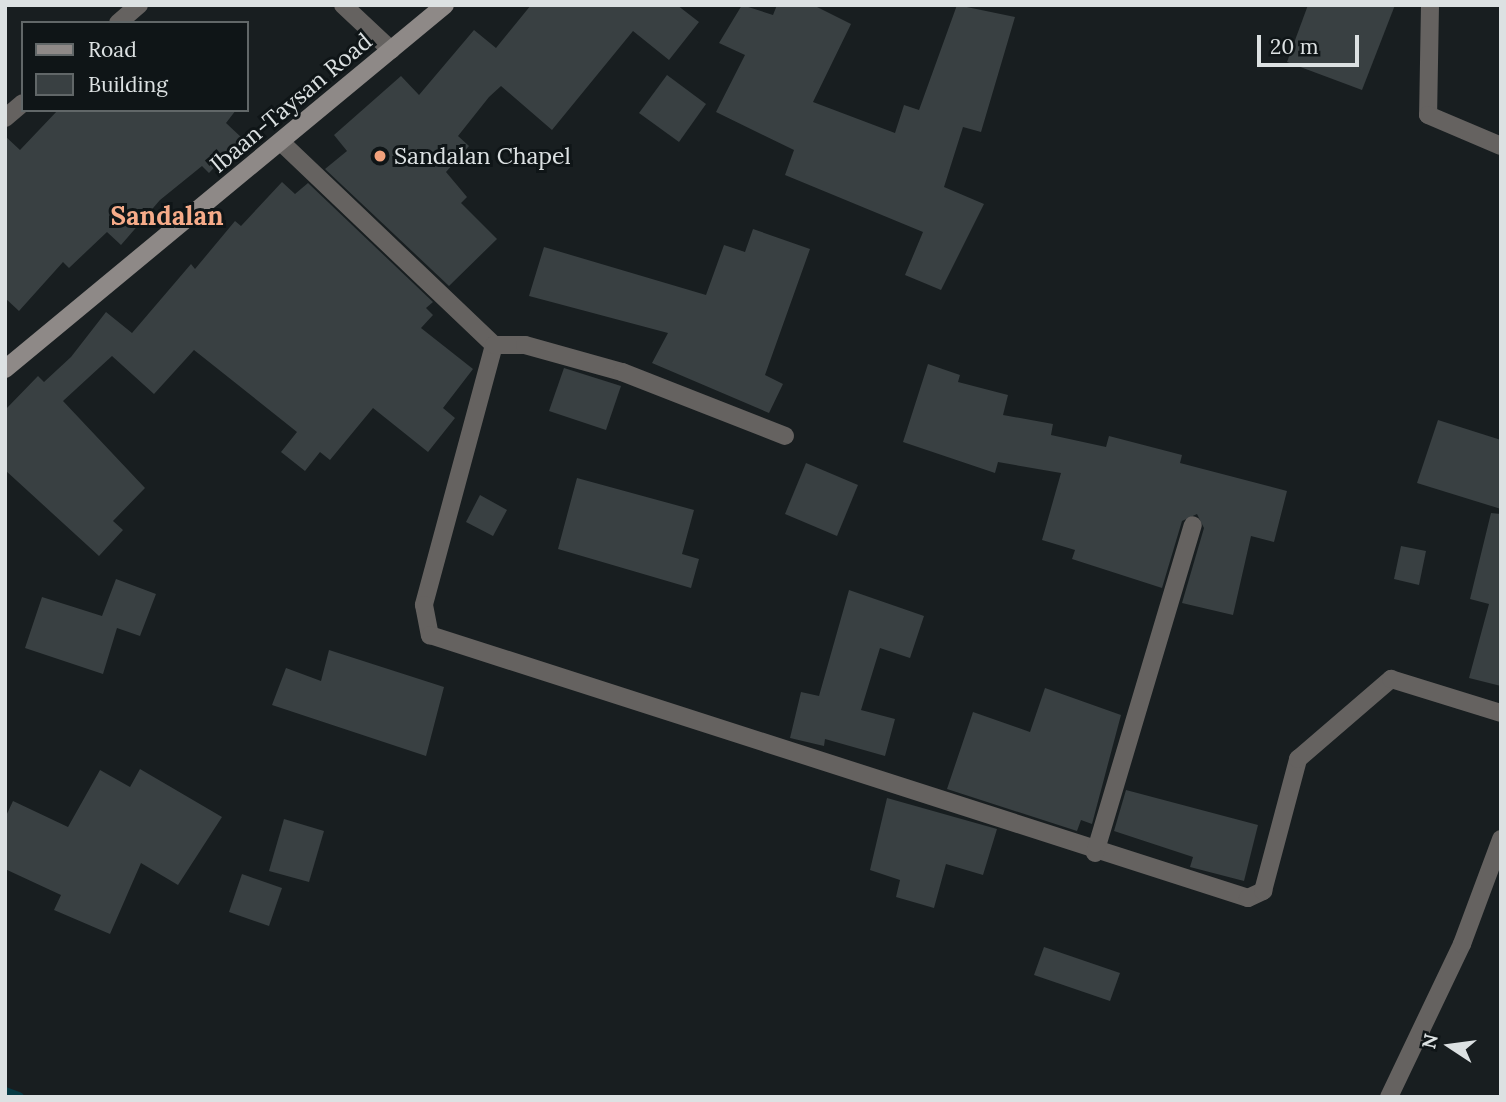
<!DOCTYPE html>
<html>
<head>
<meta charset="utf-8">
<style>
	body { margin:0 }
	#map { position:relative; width:1506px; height:1102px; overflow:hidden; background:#181e20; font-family:Lora,serif }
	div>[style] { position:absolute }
	.stream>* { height:10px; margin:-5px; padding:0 5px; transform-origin:5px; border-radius:5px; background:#053943 }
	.building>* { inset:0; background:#394042 }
	.street>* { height:18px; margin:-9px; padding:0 9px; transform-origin:9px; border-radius:9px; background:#656260 }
	.secondary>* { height:18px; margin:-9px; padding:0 9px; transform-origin:9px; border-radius:9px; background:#8e8987 }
	.dots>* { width:19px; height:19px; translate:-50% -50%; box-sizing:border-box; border:4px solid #0f1517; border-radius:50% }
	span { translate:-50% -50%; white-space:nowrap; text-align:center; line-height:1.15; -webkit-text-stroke:6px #0f1517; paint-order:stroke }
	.street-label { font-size:23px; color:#dce1e2 }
	.poi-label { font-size:23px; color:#dce1e2 }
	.left { translate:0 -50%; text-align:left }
	.quarter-label { font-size:26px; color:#f6ab89; font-weight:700 }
	.frame { position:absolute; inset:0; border:7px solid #dce1e2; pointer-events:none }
	.legend { position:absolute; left:21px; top:21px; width:228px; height:91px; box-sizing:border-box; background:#0f1517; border:2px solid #616768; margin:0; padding:9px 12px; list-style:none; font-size:21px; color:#dce1e2 }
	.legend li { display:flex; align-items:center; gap:14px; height:35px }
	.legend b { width:35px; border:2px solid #616768 }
	.north { position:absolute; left:1415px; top:1011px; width:70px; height:70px; -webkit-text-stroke:5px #0f1517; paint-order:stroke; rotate:283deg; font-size:19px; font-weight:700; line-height:28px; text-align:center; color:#dce1e2 }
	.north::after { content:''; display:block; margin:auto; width:24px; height:32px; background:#dce1e2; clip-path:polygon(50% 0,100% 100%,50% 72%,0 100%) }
	.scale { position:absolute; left:1257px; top:35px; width:102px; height:32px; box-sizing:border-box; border:4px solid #dce1e2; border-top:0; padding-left:9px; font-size:21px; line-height:24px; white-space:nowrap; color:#dce1e2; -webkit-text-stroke:5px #0f1517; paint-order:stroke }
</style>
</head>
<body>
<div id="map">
	<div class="stream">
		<i style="left:5px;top:1092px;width:15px;rotate:20deg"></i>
	</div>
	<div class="building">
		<i style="clip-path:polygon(531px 5px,677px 5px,699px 22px,669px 60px,633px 31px,552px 130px,501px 86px,489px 97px,458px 136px,469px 146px,446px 172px,467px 197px,461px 203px,497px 239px,449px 286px,325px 169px,347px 151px,334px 135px,401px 76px,419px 95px,474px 30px,496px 48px)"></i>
		<i style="clip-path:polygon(742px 5px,773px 15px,777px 5px,813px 5px,851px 24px,813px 102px,895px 133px,904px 105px,919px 110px,957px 5px,1015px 17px,981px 132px,963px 127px,944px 187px,984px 204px,941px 290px,905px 275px,923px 232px,785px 175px,794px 150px,716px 112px,745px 55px,719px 43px)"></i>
		<i style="clip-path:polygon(1308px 5px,1395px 5px,1362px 90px,1287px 62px)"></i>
		<i style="clip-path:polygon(667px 75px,706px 104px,679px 142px,639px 113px)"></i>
		<i style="clip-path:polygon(58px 110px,236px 110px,226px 123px,242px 138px,209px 173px,202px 166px,160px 200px,121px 245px,107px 232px,69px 268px,63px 262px,19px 311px,5px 298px,5px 136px,20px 150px)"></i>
		<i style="clip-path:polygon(282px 182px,295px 194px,308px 183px,433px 302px,426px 308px,433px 315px,421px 328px,473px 369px,443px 408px,455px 418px,428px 452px,373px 408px,330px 460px,320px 452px,305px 471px,281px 452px,297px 432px,194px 350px,154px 394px,112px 356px,63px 401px,145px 488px,113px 521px,123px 530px,99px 556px,5px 470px,5px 410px,38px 376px,44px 382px,71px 357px,106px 312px,132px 333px,191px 264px,195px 269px,235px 221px,241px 226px)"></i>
		<i style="clip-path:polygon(753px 229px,810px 249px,765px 375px,783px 384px,769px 413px,652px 363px,668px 333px,529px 296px,544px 247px,706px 295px,724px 245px,745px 252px)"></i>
		<i style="clip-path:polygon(928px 364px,960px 375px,958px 382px,1008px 395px,1003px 415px,1053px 424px,1051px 435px,1106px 447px,1109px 436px,1182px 455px,1180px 463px,1287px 491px,1274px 542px,1251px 536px,1233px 615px,1182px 603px,1204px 528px,1197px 514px,1182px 521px,1162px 588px,1072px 559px,1075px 550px,1042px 540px,1061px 473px,998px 462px,995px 473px,903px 442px)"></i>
		<i style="clip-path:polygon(564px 368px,621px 386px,606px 430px,549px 411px)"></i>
		<i style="clip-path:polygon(1438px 420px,1501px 440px,1501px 509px,1417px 483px)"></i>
		<i style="clip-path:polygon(806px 463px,858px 485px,837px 536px,785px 514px)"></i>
		<i style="clip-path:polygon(577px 478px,694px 510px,682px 554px,699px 559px,691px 588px,558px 549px)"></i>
		<i style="clip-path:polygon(480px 495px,507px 510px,493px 536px,466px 522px)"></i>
		<i style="clip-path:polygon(1491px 513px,1501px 514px,1501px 686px,1469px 678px,1489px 604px,1470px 599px)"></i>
		<i style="clip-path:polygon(1401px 546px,1426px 551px,1419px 585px,1394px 579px)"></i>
		<i style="clip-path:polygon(116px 579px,156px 594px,140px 636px,117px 628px,103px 674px,25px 648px,42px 597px,102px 616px)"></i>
		<i style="clip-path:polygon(849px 590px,924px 616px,910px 658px,880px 648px,861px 710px,895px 719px,885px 756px,825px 739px,824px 746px,790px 738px,801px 692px,819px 696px)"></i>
		<i style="clip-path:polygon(329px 650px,444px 687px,426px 756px,272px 705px,286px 668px,321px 681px)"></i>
		<i style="clip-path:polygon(1045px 688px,1121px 715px,1092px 824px,1081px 820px,1077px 831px,947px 789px,973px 712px,1030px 732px)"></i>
		<i style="clip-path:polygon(140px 769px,222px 817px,178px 885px,141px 863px,110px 934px,54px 910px,61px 895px,5px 869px,5px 818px,13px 801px,68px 827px,100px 770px,130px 787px)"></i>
		<i style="clip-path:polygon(1126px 790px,1258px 825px,1244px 881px,1190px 867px,1193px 857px,1114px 831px)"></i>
		<i style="clip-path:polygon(887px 798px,997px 829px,983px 875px,946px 864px,934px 908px,896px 897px,900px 880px,870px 870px)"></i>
		<i style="clip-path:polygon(284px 819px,324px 831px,309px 882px,269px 871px)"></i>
		<i style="clip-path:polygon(242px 874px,282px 888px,269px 926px,229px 912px)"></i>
		<i style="clip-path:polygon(1044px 947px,1120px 973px,1110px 1001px,1034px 975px)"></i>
	</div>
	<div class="street">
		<i style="left:343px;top:5px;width:66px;rotate:43.2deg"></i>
		<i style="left:1430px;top:5px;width:110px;rotate:91deg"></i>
		<i style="left:1428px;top:115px;width:79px;rotate:23deg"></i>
		<i style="left:118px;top:23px;width:28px;rotate:-41deg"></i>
		<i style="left:5px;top:118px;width:23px;rotate:-40deg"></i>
		<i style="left:283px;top:144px;width:291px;rotate:43.6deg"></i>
		<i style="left:494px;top:345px;width:269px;rotate:105.1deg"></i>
		<i style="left:424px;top:605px;width:31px;rotate:79deg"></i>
		<i style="left:430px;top:635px;width:859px;rotate:17.82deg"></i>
		<i style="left:1248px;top:898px;width:17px;rotate:-25deg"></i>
		<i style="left:1263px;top:891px;width:137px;rotate:-75.1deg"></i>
		<i style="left:1298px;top:759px;width:123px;rotate:-40.7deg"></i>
		<i style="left:1391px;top:679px;width:115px;rotate:17.2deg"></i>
		<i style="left:494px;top:345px;width:31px"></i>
		<i style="left:525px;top:345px;width:101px;rotate:15.6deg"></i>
		<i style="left:622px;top:372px;width:175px;rotate:21.4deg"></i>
		<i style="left:1095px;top:853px;width:342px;rotate:-73.4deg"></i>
		<i style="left:1389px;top:1097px;width:170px;rotate:-64.5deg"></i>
		<i style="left:1462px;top:944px;width:112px;rotate:-69.6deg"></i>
	</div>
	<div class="secondary">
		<i style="left:5px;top:369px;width:571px;rotate:-39.6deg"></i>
	</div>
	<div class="dots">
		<i style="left:380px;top:156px;background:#f1a17c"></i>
	</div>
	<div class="street-label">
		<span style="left:291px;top:103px;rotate:-40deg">Ibaan-Taysan Road</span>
	</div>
	<div class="poi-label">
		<span class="left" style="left:394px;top:156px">Sandalan Chapel</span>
	</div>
	<div class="quarter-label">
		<span style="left:167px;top:216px">Sandalan</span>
	</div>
	<div class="frame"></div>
	<ul class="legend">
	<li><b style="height:9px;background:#8e8987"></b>Road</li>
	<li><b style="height:19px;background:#394042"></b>Building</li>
	</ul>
	<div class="north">N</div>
	<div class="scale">20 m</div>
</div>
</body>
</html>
